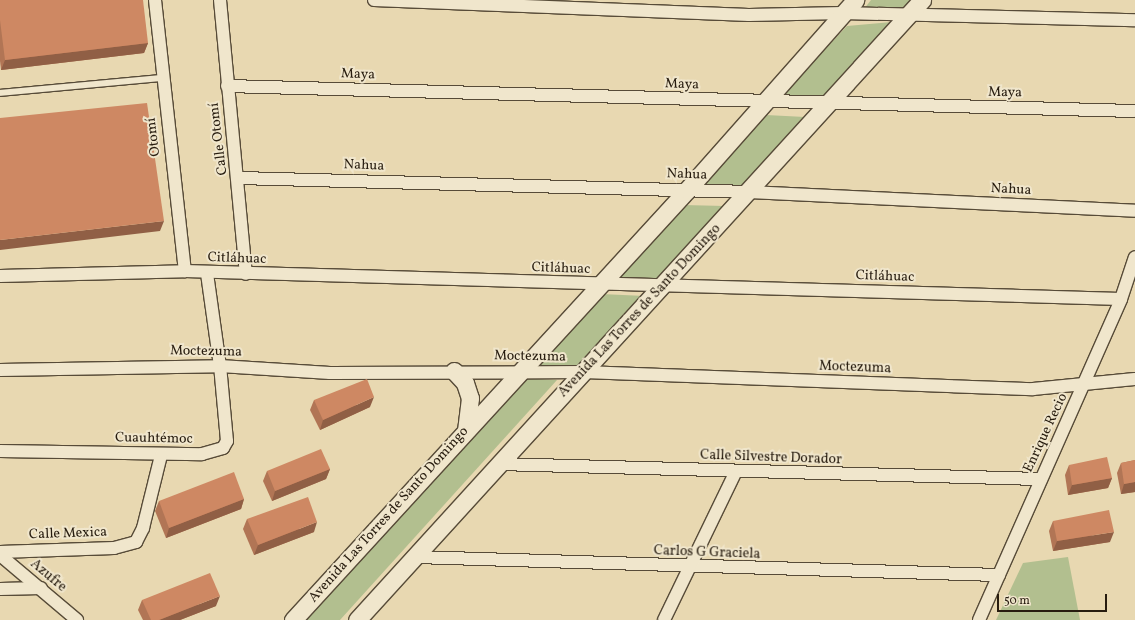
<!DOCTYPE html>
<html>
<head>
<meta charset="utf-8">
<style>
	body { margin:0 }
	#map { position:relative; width:1135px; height:620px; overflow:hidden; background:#e8d8b1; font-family:Vollkorn,serif }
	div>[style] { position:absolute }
	.green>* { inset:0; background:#b2bf8f }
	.roads { filter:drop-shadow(1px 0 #574b38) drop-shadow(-1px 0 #574b38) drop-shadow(0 1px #574b38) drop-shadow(0 -1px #574b38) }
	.lane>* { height:6px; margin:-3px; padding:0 3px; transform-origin:3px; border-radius:3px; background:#f0e6cc }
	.street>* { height:12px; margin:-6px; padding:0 6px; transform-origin:6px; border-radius:6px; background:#f0e6cc }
	.secondary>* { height:17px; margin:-8.5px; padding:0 8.5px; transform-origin:8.5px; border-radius:8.5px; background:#f0e6cc }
	.wall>* { inset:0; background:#b17555 }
	.shaded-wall>* { inset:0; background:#905f45 }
	.building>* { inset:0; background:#ce8863 }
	span { translate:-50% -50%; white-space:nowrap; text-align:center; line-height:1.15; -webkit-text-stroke:4px #f0e6cc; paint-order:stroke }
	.street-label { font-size:14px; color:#271c0f }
	.scale { position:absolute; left:997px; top:594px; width:110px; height:18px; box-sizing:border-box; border:2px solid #271c0f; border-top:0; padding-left:5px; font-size:12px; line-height:14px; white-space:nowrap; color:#271c0f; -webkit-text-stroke:3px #f0e6cc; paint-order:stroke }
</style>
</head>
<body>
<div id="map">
	<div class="green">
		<i style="clip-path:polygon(871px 0,913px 0,904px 9px,864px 9px)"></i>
		<i style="clip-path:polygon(892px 22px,820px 102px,776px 101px,847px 26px)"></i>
		<i style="clip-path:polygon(766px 115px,805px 117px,744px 186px,703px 185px)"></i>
		<i style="clip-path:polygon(683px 205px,725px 206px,659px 280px,617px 278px)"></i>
		<i style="clip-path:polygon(601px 294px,645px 296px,581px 367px,536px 367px)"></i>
		<i style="clip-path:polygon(519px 378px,557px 380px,340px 620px,296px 620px)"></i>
		<i style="clip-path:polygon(1068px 557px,1080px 620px,996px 620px,1023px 563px)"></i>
	</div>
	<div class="roads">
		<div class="lane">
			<i style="left:0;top:93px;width:164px;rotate:-5.3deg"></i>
		</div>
		<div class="street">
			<i style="left:155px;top:0;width:273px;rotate:83.7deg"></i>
			<i style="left:220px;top:0;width:275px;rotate:84.6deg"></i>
			<i style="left:374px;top:0;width:375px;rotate:2.3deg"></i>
			<i style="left:749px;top:15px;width:94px;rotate:-1.2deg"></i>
			<i style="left:843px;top:13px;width:292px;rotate:1.4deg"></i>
			<i style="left:227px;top:86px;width:908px;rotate:1.58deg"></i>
			<i style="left:239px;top:178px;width:511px;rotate:1.57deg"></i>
			<i style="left:750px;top:192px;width:385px;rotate:2.8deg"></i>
			<i style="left:0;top:276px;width:185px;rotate:-1.5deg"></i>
			<i style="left:185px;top:271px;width:936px;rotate:1.71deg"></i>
			<i style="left:0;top:370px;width:220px;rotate:-1deg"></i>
			<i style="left:220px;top:366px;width:110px;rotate:3.6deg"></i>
			<i style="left:330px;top:373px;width:254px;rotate:-0.2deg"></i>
			<i style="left:584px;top:372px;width:449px;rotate:2.2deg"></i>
			<i style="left:1033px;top:389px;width:102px;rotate:-5.6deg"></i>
			<i style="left:0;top:451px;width:202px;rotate:0.9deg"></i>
			<i style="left:202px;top:454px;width:22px;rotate:-16deg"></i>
			<i style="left:223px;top:448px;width:8px;rotate:-60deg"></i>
			<i style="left:227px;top:441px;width:75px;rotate:-95.3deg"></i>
			<i style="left:220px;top:366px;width:94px;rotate:-98deg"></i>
			<i style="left:499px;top:464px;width:542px;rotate:1.59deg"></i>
			<i style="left:0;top:552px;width:114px;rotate:-2deg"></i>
			<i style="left:114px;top:548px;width:23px;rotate:-15deg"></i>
			<i style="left:136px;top:542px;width:16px;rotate:-63deg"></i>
			<i style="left:143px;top:528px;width:75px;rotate:-76.1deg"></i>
			<i style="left:0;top:555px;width:101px;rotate:40.2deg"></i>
			<i style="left:415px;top:557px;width:584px;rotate:1.77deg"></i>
			<i style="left:0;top:589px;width:41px;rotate:-1.4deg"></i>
			<i style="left:664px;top:620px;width:163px;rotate:-64.2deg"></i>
			<i style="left:979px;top:620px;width:351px;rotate:-66.1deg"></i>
			<i style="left:1121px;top:299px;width:44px;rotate:-71.6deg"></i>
		</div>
		<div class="secondary">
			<i style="left:454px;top:371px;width:16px;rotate:47deg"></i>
			<i style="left:465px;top:383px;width:16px;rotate:72deg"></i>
			<i style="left:470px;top:398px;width:31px;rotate:97deg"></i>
			<i style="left:293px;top:620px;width:583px;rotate:-47.5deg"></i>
			<i style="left:687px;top:190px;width:254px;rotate:-48.5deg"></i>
			<i style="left:357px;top:620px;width:839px;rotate:-47.66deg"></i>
		</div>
	</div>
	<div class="wall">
		<i style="clip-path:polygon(0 0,148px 43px,144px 53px,1px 70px,0 61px)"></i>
		<i style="clip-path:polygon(314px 400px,370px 407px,320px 430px,310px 410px)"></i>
		<i style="clip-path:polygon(1135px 460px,1135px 492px,1121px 494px,1117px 473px,1121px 463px)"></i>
		<i style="clip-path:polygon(1069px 465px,1112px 478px,1108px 488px,1068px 495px,1065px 475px)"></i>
		<i style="clip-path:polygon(330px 469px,326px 479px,272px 501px,263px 481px,267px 471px)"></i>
		<i style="clip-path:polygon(244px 499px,241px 509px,166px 538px,155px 511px,159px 501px)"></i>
		<i style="clip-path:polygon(247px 519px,314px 532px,254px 555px,243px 529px)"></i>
		<i style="clip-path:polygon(1053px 521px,1110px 542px,1053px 551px,1049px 531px)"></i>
		<i style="clip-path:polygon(142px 600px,216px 606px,180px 620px,143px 620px,138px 610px)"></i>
	</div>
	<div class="shaded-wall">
		<i style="clip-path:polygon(148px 43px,144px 53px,1px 70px,5px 60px)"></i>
		<i style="clip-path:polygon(164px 221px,160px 231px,0 250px,0 240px)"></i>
		<i style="clip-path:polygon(374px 397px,370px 407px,320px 430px,323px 420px)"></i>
		<i style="clip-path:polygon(330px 469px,326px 479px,272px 501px,275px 491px)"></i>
		<i style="clip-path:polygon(1112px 478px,1108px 488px,1068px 495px,1072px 485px)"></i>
		<i style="clip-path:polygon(1135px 482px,1135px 492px,1121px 494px,1124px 484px)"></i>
		<i style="clip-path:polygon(244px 499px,241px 509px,166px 538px,169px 528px)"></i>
		<i style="clip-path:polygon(317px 522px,314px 532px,254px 555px,258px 545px)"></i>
		<i style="clip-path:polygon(1114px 532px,1110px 542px,1053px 551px,1057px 541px)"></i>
		<i style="clip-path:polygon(220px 596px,216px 606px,180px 620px,159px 620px)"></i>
	</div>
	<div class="building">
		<i style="clip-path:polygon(0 0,143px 0,148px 43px,5px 60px,0 20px)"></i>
		<i style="clip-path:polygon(147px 103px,164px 221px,0 240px,0 118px)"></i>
		<i style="clip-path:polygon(367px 379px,374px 397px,323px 420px,314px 400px)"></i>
		<i style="clip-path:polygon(321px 449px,330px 469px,275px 491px,267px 471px)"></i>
		<i style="clip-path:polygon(1107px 457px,1112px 478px,1072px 485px,1069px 465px)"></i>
		<i style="clip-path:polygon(1135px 460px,1135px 482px,1124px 484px,1121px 463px)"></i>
		<i style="clip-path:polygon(234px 472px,244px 499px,169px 528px,159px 501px)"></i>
		<i style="clip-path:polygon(308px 497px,317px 522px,258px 545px,247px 519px)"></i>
		<i style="clip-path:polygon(1109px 510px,1114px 532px,1057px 541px,1053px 521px)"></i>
		<i style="clip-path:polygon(210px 573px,220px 596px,159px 620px,151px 620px,142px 600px)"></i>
	</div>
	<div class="street-label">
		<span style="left:358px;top:75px;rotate:2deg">Maya</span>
		<span style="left:682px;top:85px;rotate:2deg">Maya</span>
		<span style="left:1005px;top:93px;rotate:1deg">Maya</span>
		<span style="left:154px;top:137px;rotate:-97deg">Otomí</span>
		<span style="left:219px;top:139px;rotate:-97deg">Calle Otomí</span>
		<span style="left:364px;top:166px;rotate:2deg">Nahua</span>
		<span style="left:687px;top:175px;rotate:2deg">Nahua</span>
		<span style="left:1011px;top:190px;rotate:3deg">Nahua</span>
		<span style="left:237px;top:259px;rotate:2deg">Citláhuac</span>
		<span style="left:561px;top:269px;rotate:2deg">Citláhuac</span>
		<span style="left:885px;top:277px;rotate:2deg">Citláhuac</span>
		<span style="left:640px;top:311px;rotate:-47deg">Avenida Las Torres de Santo Domingo</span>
		<span style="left:206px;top:352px;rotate:1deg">Moctezuma</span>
		<span style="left:530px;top:357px;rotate:1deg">Moctezuma</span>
		<span style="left:855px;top:368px;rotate:2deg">Moctezuma</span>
		<span style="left:1046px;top:433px;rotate:-65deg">Enrique Recio</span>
		<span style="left:154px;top:439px;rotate:1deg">Cuauhtémoc</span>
		<span style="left:771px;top:458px;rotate:2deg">Calle Silvestre Dorador</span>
		<span style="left:389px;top:515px;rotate:-48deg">Avenida Las Torres de Santo Domingo</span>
		<span style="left:68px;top:534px;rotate:-2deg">Calle Mexica</span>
		<span style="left:707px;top:553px;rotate:2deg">Carlos G Graciela</span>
		<span style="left:48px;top:576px;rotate:40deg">Azufre</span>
	</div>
	<div class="scale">50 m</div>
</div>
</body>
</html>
